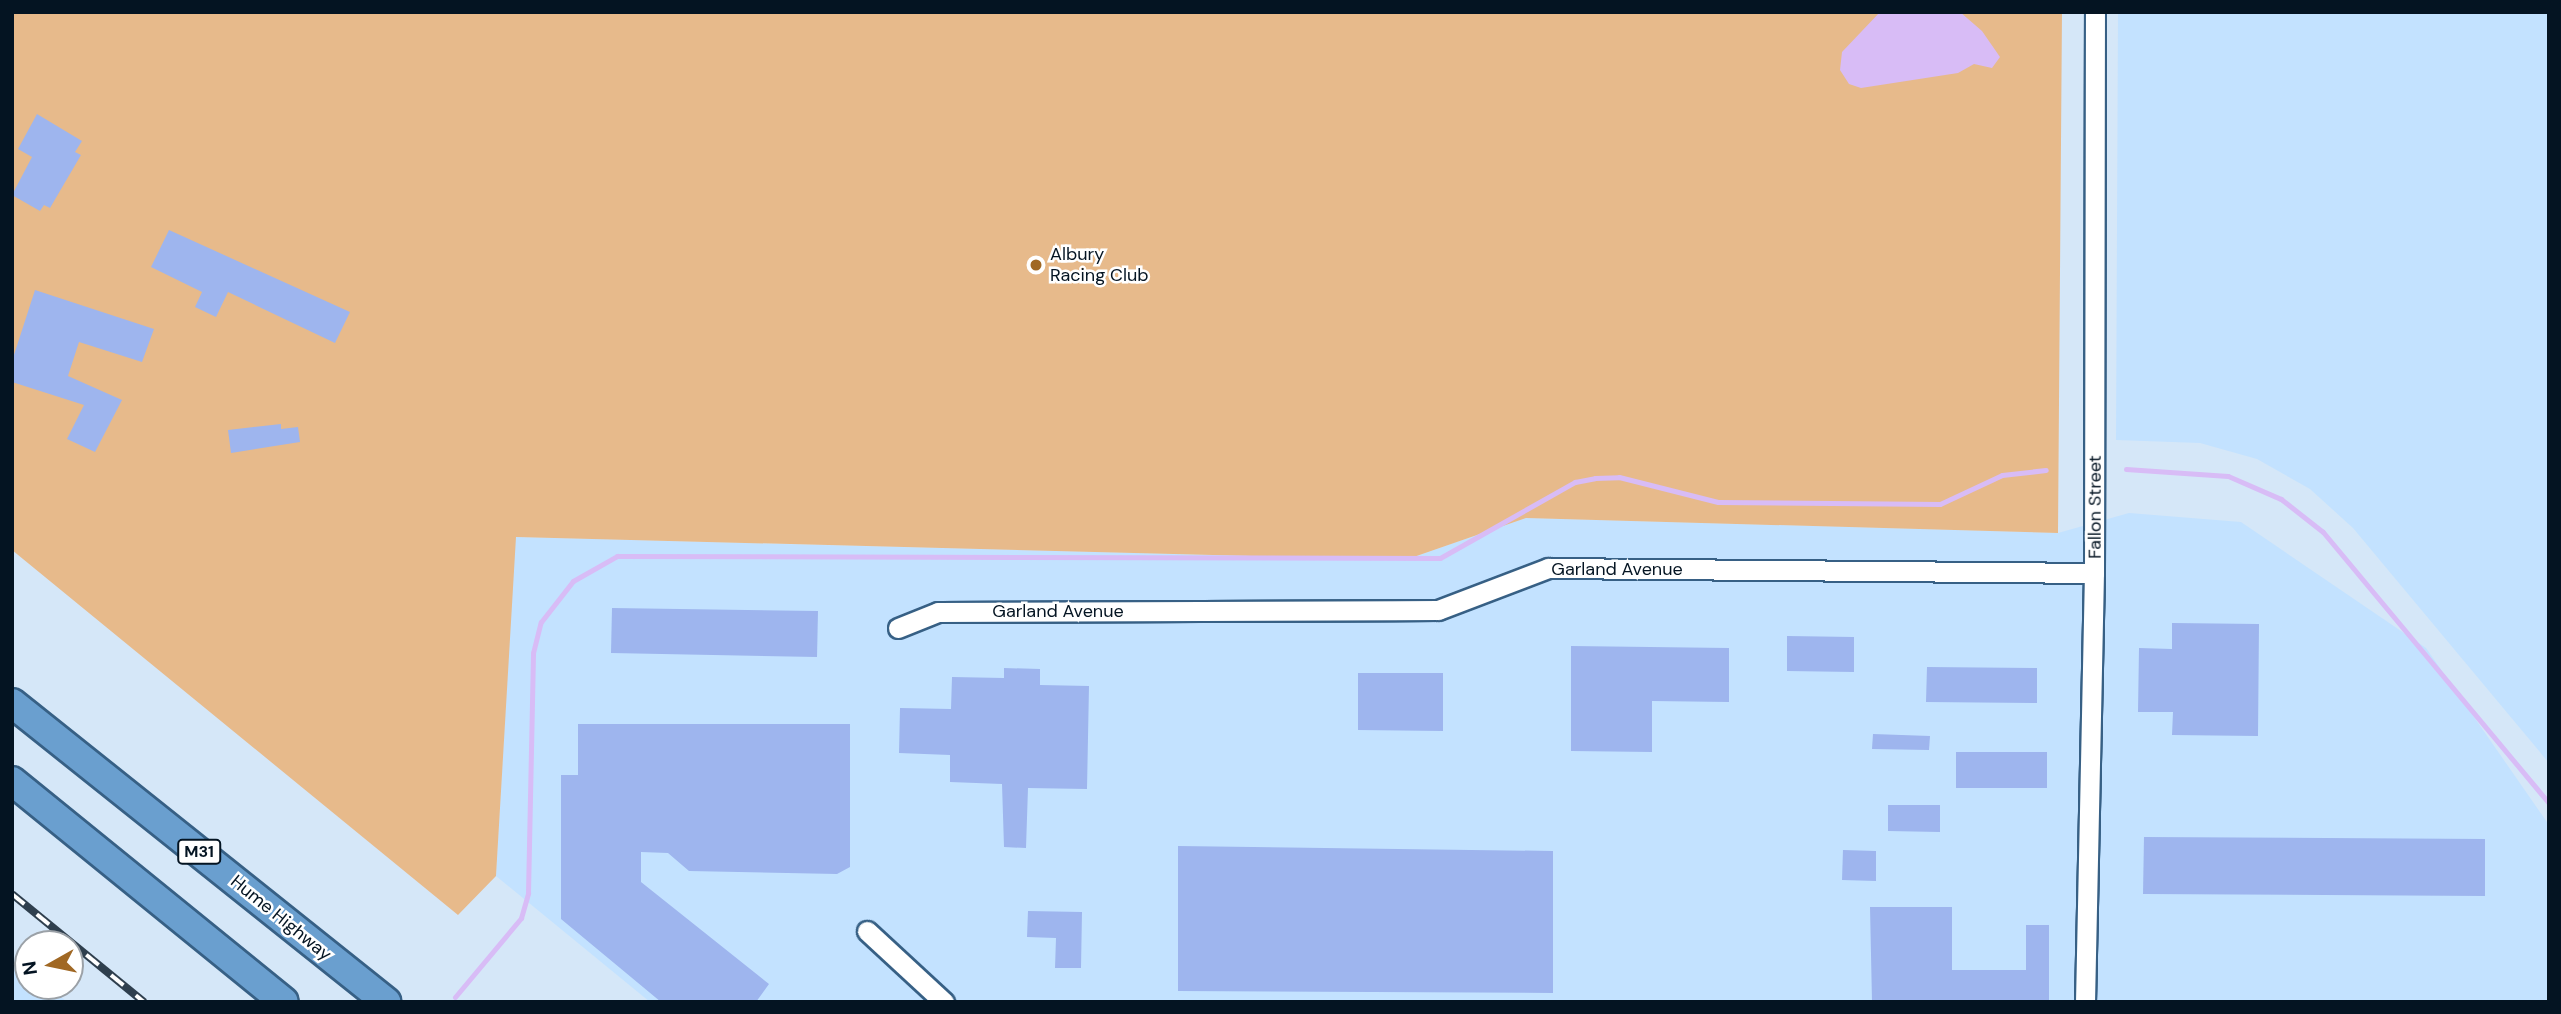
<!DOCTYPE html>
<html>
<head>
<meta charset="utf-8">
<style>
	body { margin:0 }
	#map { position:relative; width:2561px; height:1014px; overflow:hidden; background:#d5e7f8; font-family:"DM Sans",sans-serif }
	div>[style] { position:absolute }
	.built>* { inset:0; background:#c3e2ff }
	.green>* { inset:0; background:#e7ba8b }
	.water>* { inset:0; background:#d8bcf6 }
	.stream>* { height:5px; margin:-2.5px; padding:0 2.5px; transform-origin:2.5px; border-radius:2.5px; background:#d8bcf6 }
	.building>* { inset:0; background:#9eb5ee }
	.roads { filter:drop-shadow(2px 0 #376085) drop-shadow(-2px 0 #376085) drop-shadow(0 2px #376085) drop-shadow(0 -2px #376085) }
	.minor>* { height:19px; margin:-9.5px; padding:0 9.5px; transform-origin:9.5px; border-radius:9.5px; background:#fff }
	.highway>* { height:28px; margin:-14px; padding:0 14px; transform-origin:14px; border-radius:14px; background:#6a9fcf }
	.rail>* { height:8px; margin-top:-4px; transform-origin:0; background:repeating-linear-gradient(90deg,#fff 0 16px,#2f3f4e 0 32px); box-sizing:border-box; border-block:2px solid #2f3f4e }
	.dots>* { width:19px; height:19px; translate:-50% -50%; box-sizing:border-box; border:4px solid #fff; border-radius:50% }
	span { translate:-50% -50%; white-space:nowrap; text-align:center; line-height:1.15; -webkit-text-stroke:5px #fff; paint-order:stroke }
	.shield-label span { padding:2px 5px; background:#fff; border:2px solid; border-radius:5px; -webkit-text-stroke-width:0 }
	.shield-label { font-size:16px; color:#041422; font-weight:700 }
	.poi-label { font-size:18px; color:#041422 }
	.left { translate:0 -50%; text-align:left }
	.street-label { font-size:18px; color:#041422 }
	.frame { position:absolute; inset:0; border:14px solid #041422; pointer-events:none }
	.north { position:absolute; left:14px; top:930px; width:70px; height:70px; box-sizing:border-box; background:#fff; border:2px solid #9ba1a7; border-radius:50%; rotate:261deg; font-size:19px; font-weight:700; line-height:28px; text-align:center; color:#041422 }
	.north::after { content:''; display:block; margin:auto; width:24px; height:32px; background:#a06824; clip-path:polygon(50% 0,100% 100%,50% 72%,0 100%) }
</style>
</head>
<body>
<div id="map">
	<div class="built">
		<i style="clip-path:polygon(2118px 12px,2549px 12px,2549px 763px,2353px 528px,2310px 489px,2257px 459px,2200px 443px,2116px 440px)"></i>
		<i style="clip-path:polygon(2129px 513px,2241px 522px,2426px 648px,2549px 825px,2549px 1002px,650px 1002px,496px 876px,515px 537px,1405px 560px,1526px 518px,2058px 533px)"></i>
		<i style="clip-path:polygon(12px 957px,28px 970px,28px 986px,48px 986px,67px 1002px,12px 1002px)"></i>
	</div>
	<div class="green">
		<i style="clip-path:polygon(12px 12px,2062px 12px,2058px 533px,1526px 518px,1405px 560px,516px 537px,496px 876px,458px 915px,12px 550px)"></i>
	</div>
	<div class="water">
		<i style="clip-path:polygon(1880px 12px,1960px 12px,1982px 31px,2000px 57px,1992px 68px,1974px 64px,1958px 73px,1861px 88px,1849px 84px,1840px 70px,1842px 52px)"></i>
	</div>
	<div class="stream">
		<i style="left:2126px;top:469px;width:102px;rotate:3.9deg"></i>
		<i style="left:2228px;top:476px;width:58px;rotate:23.5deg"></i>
		<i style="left:2281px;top:499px;width:53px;rotate:38.2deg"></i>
		<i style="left:2323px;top:532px;width:353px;rotate:50.2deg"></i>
		<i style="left:455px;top:997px;width:103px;rotate:-50.1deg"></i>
		<i style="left:521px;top:918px;width:26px;rotate:-74deg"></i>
		<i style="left:528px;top:893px;width:240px;rotate:-88.8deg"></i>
		<i style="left:533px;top:653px;width:32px;rotate:-76deg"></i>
		<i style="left:541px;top:622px;width:52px;rotate:-52deg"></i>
		<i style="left:573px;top:581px;width:51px;rotate:-29.6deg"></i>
		<i style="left:617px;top:556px;width:823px;rotate:0.14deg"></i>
		<i style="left:1440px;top:558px;width:155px;rotate:-29.4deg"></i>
		<i style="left:1575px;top:482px;width:20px;rotate:-11deg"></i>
		<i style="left:1595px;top:478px;width:24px;rotate:-2deg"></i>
		<i style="left:1619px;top:477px;width:102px;rotate:14.2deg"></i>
		<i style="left:1718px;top:502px;width:222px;rotate:0.5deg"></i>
		<i style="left:1940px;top:504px;width:68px;rotate:-25.1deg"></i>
		<i style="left:2002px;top:475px;width:44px;rotate:-6.5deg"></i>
	</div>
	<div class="building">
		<i style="clip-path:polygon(37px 114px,82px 141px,75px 152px,81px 155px,50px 208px,44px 205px,40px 211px,12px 195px,32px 157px,18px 149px)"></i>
		<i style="clip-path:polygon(169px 230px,350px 312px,335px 343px,228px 292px,216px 317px,195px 307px,202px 292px,151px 267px)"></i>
		<i style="clip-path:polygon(35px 290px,154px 329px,142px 362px,79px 342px,68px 376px,122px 400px,95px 452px,67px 439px,84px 405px,12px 382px,12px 361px)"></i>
		<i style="clip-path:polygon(281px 424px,281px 429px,298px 427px,300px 442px,231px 453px,228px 430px)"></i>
		<i style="clip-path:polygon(612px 608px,818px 611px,817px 657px,611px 653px)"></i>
		<i style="clip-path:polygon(2172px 623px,2259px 624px,2258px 736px,2172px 735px,2173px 712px,2138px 712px,2139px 648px,2172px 649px)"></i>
		<i style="clip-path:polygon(1787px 636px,1854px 637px,1854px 672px,1787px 671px)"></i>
		<i style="clip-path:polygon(1571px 646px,1729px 648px,1729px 702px,1652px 701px,1652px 752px,1571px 751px)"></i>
		<i style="clip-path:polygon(1927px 667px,2037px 668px,2037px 703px,1926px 702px)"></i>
		<i style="clip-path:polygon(1004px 668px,1040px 669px,1040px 685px,1089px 686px,1087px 789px,1028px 788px,1026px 848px,1004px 847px,1002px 784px,950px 782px,950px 755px,899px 753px,900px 708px,951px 709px,952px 677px,1004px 678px)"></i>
		<i style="clip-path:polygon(1358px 673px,1443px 673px,1443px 731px,1358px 730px)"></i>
		<i style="clip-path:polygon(578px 724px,850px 724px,850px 867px,837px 874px,689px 871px,668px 853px,641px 852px,641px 882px,769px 984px,756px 1002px,661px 1002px,561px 919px,561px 775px,578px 775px)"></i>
		<i style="clip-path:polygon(1873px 734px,1930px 736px,1929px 750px,1872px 749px)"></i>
		<i style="clip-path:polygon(1956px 752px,2047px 752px,2047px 788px,1956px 788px)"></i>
		<i style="clip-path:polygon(1888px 805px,1940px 805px,1940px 832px,1888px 831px)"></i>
		<i style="clip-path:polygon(2144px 837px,2485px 839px,2485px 896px,2143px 894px)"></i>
		<i style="clip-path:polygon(1178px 846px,1553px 851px,1553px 993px,1178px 991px)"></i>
		<i style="clip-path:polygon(1843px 850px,1876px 851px,1876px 881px,1842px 880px)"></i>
		<i style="clip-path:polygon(1870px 907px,1952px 907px,1952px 970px,2026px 970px,2026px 925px,2049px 925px,2049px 1002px,1872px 1002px)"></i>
		<i style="clip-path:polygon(1028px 911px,1082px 912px,1081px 968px,1055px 968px,1056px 938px,1027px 937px)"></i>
	</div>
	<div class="roads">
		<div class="minor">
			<i style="left:898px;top:628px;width:43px;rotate:-21.8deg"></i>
			<i style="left:938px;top:612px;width:500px;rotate:-0.23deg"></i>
			<i style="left:1438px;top:610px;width:118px;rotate:-20.9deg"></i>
			<i style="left:1548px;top:568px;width:546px;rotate:0.52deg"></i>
			<i style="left:867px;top:931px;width:105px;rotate:42.7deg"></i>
			<i style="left:2085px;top:1002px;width:429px;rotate:-88.8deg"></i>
			<i style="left:2094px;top:573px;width:561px;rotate:-89.9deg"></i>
		</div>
		<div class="highway">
			<i style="left:12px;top:703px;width:479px;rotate:38.6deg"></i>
			<i style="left:12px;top:781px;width:350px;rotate:39.1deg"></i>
		</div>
	</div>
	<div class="rail">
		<i style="left:12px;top:894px;width:171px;rotate:39.3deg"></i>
	</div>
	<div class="dots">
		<i style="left:1036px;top:265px;background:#a06824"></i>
	</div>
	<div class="shield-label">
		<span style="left:199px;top:852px">M31</span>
	</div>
	<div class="poi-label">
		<span class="left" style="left:1050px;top:265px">Albury<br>Racing Club</span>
	</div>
	<div class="street-label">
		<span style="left:2095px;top:507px;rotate:-90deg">Fallon Street</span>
		<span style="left:1617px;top:569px">Garland Avenue</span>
		<span style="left:1058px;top:611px">Garland Avenue</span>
		<span style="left:281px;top:918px;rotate:39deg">Hume Highway</span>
	</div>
	<div class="frame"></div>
	<div class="north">N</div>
</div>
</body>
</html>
